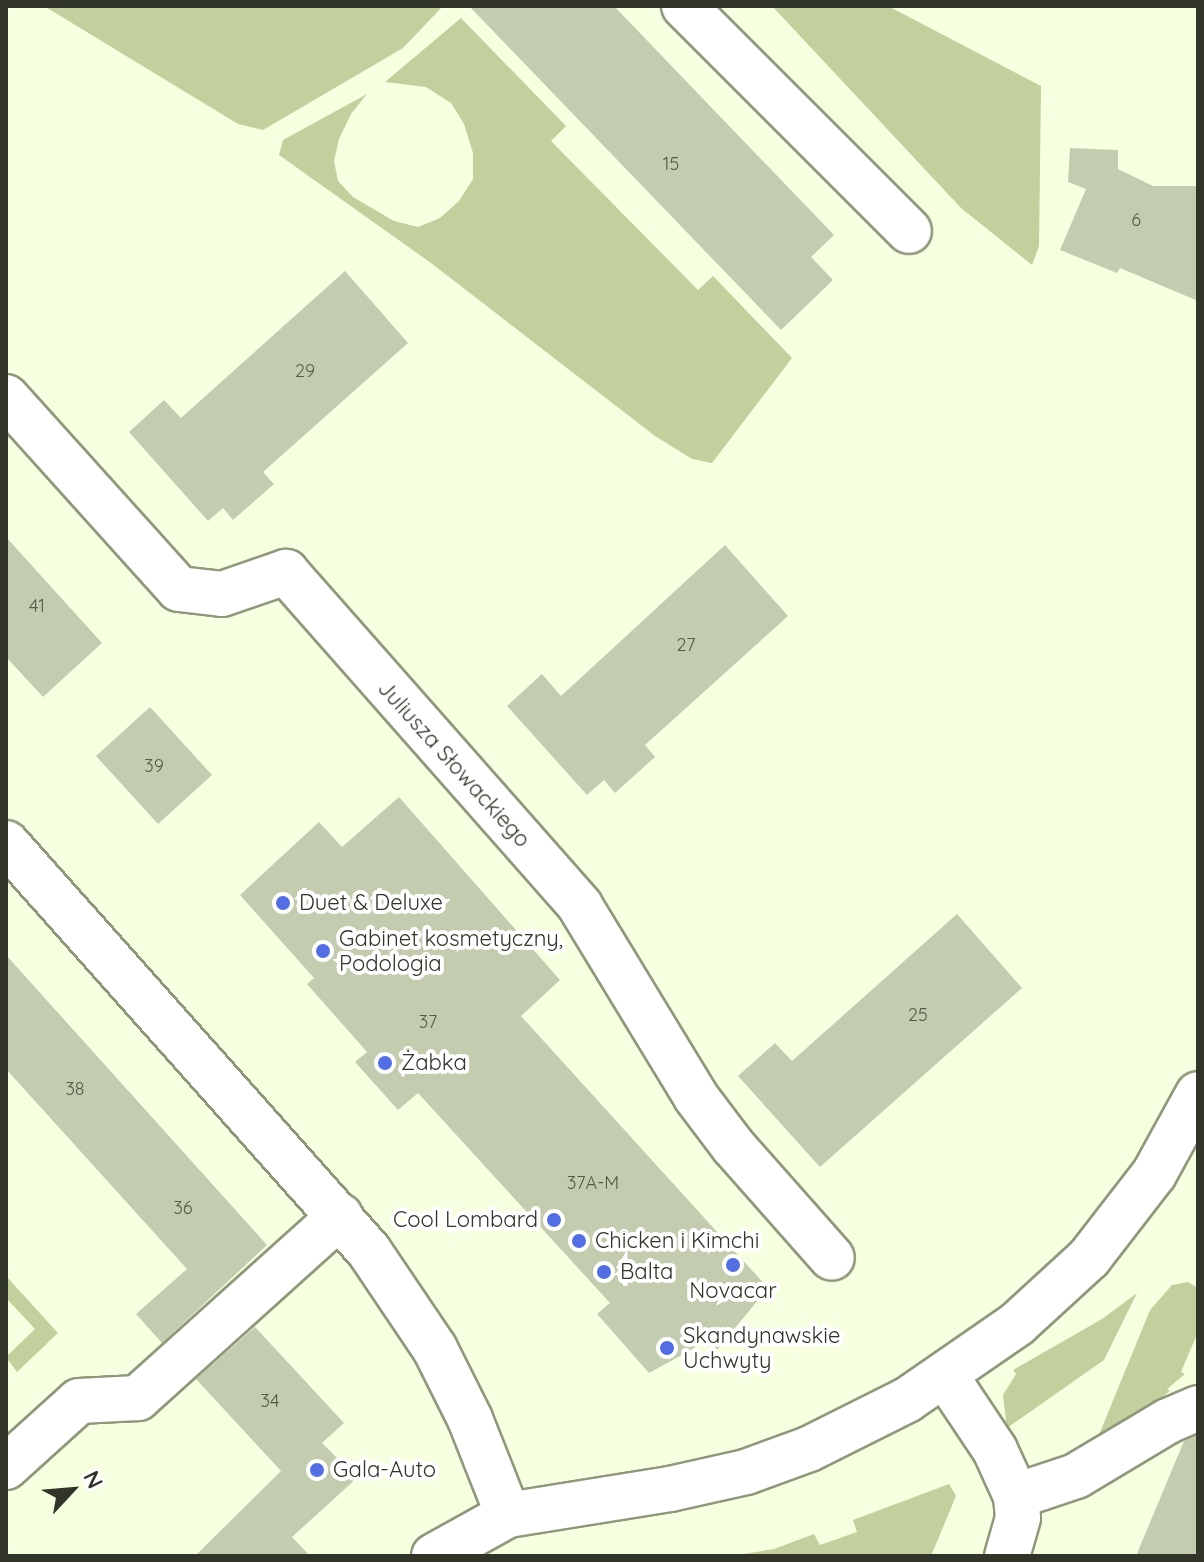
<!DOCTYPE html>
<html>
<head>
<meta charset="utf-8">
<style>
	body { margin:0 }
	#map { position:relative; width:1204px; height:1562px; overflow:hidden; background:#f6ffe0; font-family:Quicksand,sans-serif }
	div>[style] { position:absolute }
	.green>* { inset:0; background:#c2d09e }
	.building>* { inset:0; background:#c4ccaf }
	.roads { filter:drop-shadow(2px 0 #90987c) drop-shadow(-2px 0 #90987c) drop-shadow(0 2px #90987c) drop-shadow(0 -2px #90987c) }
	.minor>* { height:44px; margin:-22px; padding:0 22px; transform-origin:22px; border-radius:22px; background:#fff }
	.dots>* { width:22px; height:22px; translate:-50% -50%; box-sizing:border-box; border:4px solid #fff; border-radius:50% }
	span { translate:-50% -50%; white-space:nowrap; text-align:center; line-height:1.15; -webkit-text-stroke:8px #fff; paint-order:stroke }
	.number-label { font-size:18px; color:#565a4a }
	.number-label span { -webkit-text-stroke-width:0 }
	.street-label { font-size:22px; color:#313428 }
	.poi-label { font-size:22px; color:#313428 }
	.left { translate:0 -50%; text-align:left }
	.right { translate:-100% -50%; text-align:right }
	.frame { position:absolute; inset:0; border:8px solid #313428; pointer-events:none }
	.north { position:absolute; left:32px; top:1450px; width:80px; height:80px; -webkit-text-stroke:6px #fff; paint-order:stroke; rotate:64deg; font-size:22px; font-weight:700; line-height:32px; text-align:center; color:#313428 }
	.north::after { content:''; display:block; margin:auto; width:28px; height:36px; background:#313428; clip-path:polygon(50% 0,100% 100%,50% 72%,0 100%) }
</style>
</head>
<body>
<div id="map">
	<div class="green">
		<i style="clip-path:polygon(44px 6px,443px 6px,403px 48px,263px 130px,238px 124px)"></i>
		<i style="clip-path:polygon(772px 6px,888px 6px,1041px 86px,1039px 246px,1032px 265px,961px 208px)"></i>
		<i style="clip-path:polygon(461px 18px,566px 126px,551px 141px,698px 290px,713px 276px,792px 358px,712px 463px,692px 459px,655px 436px,431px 263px,279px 155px,283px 140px,367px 94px,351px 114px,339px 139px,334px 161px,338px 181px,353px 197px,394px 221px,418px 227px,440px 218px,459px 201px,473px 179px,473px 153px,464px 124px,451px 103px,426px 87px,385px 82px)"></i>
		<i style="clip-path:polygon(6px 1276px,58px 1333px,17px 1372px,6px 1357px,35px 1329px,6px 1298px)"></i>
		<i style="clip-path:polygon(1188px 1282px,1198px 1288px,1198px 1332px,1181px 1372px,1185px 1374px,1167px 1389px,1170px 1391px,1094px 1447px,1150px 1310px,1172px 1285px)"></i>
		<i style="clip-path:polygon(1137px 1293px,1104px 1360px,1007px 1428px,1003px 1395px,1016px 1374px,1013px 1370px,1102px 1319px)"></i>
		<i style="clip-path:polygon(949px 1484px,956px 1496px,931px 1556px,731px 1556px,774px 1549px,814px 1534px,820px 1545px,857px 1532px,853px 1520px)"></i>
	</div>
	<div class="building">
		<i style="clip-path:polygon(469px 6px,614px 6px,834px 235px,811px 257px,833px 280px,781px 330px)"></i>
		<i style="clip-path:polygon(1070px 148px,1118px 150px,1118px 169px,1153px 186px,1198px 186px,1198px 301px,1120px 268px,1117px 273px,1060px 250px,1086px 189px,1068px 182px)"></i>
		<i style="clip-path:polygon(345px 271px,408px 343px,263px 472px,274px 484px,233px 520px,223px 508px,208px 521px,129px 432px,164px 400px,181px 418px)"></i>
		<i style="clip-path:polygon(6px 537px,102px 643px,43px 697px,6px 657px)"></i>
		<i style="clip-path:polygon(725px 545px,788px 616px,645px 745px,655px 757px,615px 793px,604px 780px,587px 795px,507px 706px,542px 674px,561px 696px)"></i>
		<i style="clip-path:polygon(150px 707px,212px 775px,158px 824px,96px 756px)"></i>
		<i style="clip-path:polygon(399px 797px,560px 980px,521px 1016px,768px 1288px,717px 1350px,709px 1340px,649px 1373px,597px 1314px,610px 1303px,418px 1093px,398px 1110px,355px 1062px,367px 1052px,307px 984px,314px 978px,240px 895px,319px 822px,342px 847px)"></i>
		<i style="clip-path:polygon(957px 914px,1022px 988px,820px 1167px,738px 1076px,775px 1043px,792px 1061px)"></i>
		<i style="clip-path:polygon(6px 955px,267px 1245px,162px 1343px,136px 1314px,187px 1269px,6px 1069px)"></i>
		<i style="clip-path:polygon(255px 1327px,344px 1423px,322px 1443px,357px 1478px,292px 1537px,310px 1556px,195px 1556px,281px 1471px,196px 1379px)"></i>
		<i style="clip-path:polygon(1198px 1435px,1198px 1556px,1136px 1556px,1184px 1441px)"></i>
	</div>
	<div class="roads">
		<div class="minor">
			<i style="left:684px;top:6px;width:318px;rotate:45deg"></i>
			<i style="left:6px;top:397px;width:258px;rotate:48deg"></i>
			<i style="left:179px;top:589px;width:43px;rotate:6.6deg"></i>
			<i style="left:222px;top:594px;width:68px;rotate:-19deg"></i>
			<i style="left:286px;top:572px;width:445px;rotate:48.6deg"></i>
			<i style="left:580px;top:906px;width:223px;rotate:58.7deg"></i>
			<i style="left:696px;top:1097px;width:61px;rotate:52.9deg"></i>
			<i style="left:733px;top:1146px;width:149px;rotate:48.5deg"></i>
			<i style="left:6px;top:843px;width:546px;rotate:48.34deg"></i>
			<i style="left:369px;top:1251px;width:118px;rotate:56deg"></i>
			<i style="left:435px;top:1349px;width:78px;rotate:63.4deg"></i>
			<i style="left:470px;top:1419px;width:103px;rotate:68.4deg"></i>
			<i style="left:945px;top:1375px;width:90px;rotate:56.3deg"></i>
			<i style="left:995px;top:1450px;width:51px;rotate:65.5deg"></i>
			<i style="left:1016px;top:1496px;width:22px;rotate:85deg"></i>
			<i style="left:1018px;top:1518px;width:40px;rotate:106deg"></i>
			<i style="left:6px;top:1467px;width:98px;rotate:-42.1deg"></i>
			<i style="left:79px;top:1401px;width:59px;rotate:-2.9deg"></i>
			<i style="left:138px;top:1398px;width:272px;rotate:-42deg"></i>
			<i style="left:1016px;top:1496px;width:63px;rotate:-18.4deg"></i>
			<i style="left:1076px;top:1476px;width:107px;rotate:-30.9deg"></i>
			<i style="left:1168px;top:1421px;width:33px;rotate:-23deg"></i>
			<i style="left:434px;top:1556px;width:85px;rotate:-29deg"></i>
			<i style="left:508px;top:1515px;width:164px;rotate:-9.1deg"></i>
			<i style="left:670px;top:1489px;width:78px;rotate:-12.6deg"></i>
			<i style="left:746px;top:1472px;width:67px;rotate:-20.1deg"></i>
			<i style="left:809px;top:1449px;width:110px;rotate:-26.6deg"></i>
			<i style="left:907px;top:1400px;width:134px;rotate:-34.6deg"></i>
			<i style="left:1017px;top:1324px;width:98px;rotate:-42.5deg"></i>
			<i style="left:1089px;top:1258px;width:106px;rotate:-52.3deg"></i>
			<i style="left:1154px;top:1174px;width:91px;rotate:-61.2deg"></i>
		</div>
	</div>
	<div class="dots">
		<i style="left:283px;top:903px;background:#536ee3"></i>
		<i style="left:323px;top:951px;background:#536ee3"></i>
		<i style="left:385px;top:1063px;background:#536ee3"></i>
		<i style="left:554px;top:1220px;background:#536ee3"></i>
		<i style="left:579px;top:1241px;background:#536ee3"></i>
		<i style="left:733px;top:1265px;background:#536ee3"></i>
		<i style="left:604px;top:1272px;background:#536ee3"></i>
		<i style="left:667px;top:1348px;background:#536ee3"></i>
		<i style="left:317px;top:1470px;background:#536ee3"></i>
	</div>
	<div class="number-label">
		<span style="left:671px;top:164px">15</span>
		<span style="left:1136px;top:220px">6</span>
		<span style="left:305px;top:371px">29</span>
		<span style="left:37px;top:606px">41</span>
		<span style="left:686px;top:645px">27</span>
		<span style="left:154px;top:766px">39</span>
		<span style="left:918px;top:1015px">25</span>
		<span style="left:428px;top:1022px">37</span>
		<span style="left:75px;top:1089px">38</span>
		<span style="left:593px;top:1183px">37A-M</span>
		<span style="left:183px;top:1208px">36</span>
		<span style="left:270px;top:1401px">34</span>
	</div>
	<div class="street-label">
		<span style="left:454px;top:764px;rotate:48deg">Juliusza Słowackiego</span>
	</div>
	<div class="poi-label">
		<span class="left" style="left:299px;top:903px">Duet &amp; Deluxe</span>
		<span class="left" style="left:339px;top:951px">Gabinet kosmetyczny,<br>Podologia</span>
		<span class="left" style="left:401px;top:1063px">Żabka</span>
		<span class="right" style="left:538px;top:1220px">Cool Lombard</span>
		<span class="left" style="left:595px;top:1241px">Chicken i Kimchi</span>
		<span class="left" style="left:620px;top:1272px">Balta</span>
		<span style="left:733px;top:1291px">Novacar</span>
		<span class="left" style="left:683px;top:1348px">Skandynawskie<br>Uchwyty</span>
		<span class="left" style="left:333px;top:1470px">Gala-Auto</span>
	</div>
	<div class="frame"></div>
	<div class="north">N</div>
</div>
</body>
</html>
